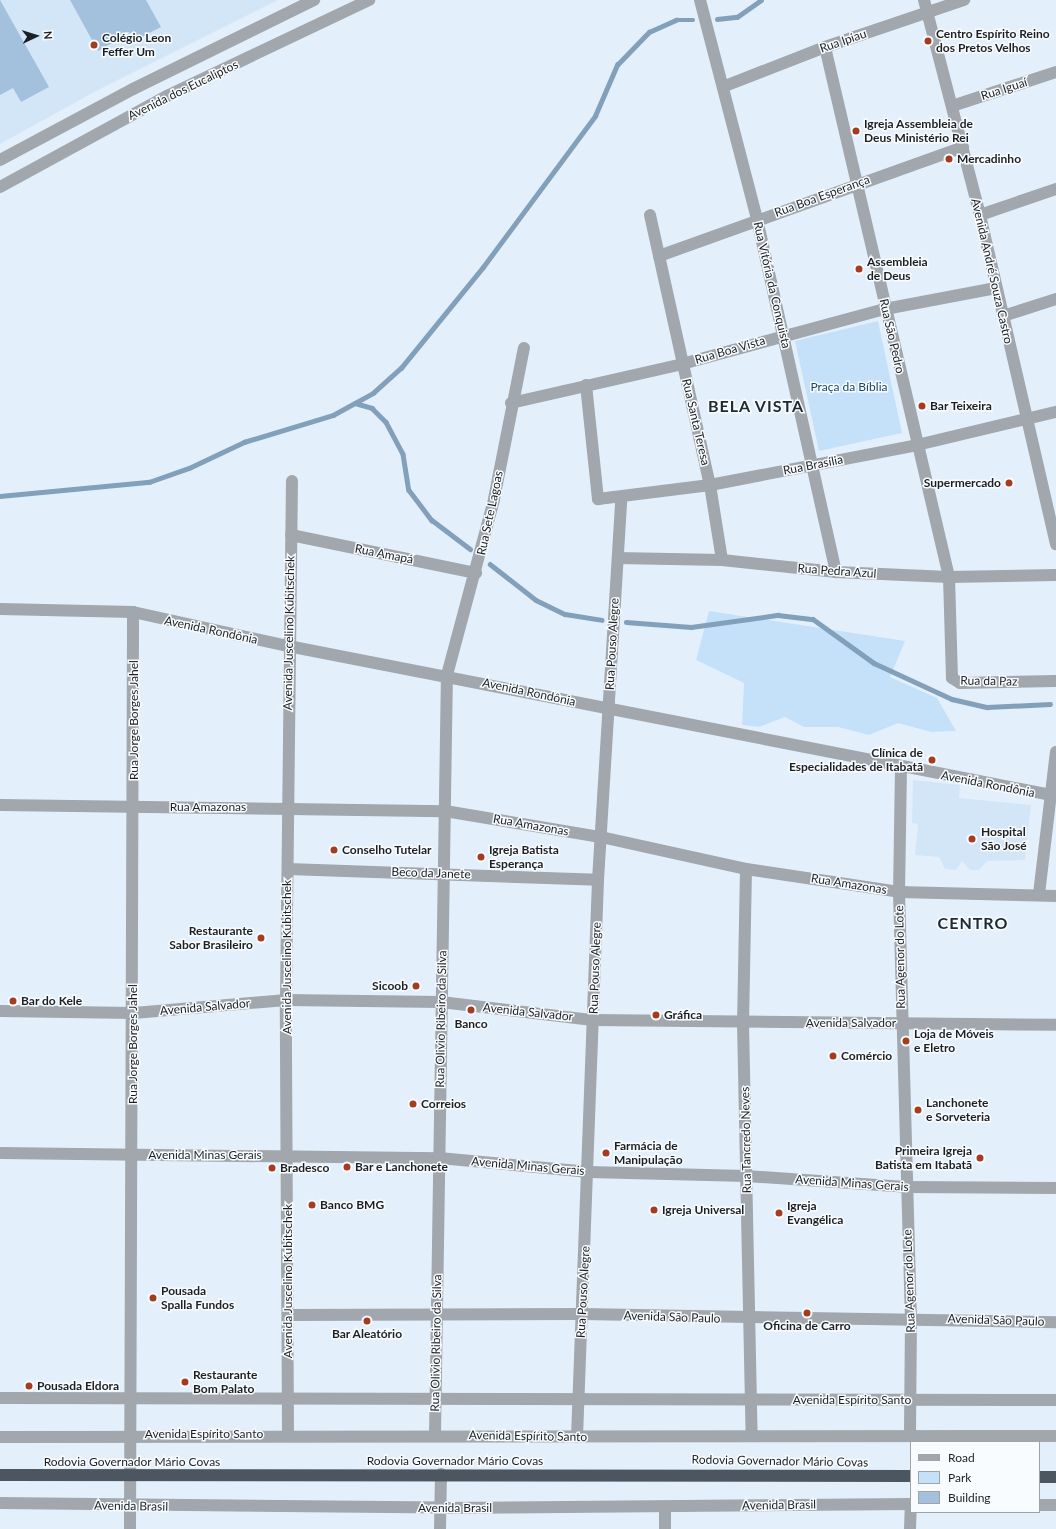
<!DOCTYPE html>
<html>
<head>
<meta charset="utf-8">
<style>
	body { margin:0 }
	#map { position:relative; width:1056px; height:1529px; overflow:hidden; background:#e3f0fc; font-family:Lato,sans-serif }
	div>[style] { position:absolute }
	.built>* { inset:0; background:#d3e6f8 }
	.green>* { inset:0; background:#c5e1fa }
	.stream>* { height:4.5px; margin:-2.25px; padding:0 2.25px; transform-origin:2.25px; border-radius:2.25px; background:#83a0ba }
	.building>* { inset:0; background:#a3c1dc }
	.minor>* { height:12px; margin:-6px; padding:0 6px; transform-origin:6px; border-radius:6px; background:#a1a7ac }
	.highway>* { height:12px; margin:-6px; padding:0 6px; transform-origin:6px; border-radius:6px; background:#4b5660 }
	.dots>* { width:11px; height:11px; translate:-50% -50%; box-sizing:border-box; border:2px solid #f9fcfe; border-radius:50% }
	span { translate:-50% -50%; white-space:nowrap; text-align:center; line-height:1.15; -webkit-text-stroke:3px #f9fcfe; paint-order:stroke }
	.poi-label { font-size:12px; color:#1c2025; font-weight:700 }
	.left { translate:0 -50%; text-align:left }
	.right { translate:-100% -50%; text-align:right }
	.street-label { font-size:12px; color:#1c2025 }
	.park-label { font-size:12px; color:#16466a }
	.district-label { font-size:16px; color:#202a33; font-weight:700; letter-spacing:1px }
	.legend { position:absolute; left:910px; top:1441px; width:130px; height:72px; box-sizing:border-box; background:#f9fcfe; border:1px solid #a1a4a7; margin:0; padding:5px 7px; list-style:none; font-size:12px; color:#1c2025 }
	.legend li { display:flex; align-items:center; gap:8px; height:20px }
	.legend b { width:20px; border:1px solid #a1a4a7 }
	.north { position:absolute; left:16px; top:16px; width:40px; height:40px; -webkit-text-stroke:3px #f9fcfe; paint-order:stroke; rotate:86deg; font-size:11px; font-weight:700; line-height:16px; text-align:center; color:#1c2025 }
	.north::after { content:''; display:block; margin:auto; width:14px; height:18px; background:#1c2025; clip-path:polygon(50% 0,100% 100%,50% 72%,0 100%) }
</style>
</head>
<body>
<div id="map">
	<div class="built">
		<i style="clip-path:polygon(0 0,278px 0,98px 90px,0 144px)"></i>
		<i style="clip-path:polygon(913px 780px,960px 785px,959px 798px,1031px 805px,1025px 860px,987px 861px,979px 870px,970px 870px,962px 861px,956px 870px,945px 869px,939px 857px,915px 855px,918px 824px,912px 823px)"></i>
	</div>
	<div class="green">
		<i style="clip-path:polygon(878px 321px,902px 433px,819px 451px,795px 341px)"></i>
		<i style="clip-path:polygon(709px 611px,905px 641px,890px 677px,937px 698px,956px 731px,931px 732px,898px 723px,869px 735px,838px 727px,804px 727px,785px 717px,759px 727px,742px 725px,744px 683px,696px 660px)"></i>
	</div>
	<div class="stream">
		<i style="left:717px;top:19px;width:20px;rotate:-6deg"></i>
		<i style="left:737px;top:17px;width:29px;rotate:-35deg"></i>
		<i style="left:355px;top:403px;width:18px;rotate:16deg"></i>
		<i style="left:372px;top:408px;width:20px;rotate:45deg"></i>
		<i style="left:386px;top:422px;width:36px;rotate:62deg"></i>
		<i style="left:403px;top:454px;width:36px;rotate:81deg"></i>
		<i style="left:409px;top:490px;width:38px;rotate:53deg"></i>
		<i style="left:432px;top:520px;width:48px;rotate:37.3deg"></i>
		<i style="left:0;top:496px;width:150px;rotate:-5.4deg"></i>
		<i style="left:149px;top:482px;width:42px;rotate:-19.3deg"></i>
		<i style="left:189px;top:468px;width:61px;rotate:-25.3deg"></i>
		<i style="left:244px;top:442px;width:93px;rotate:-16.9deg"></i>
		<i style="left:333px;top:415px;width:46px;rotate:-28.8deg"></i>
		<i style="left:373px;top:393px;width:38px;rotate:-42deg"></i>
		<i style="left:401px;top:368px;width:130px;rotate:-50.9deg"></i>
		<i style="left:483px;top:267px;width:188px;rotate:-53.4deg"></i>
		<i style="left:595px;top:116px;width:56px;rotate:-66.7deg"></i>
		<i style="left:617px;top:65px;width:46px;rotate:-45.9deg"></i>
		<i style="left:649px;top:32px;width:30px;rotate:-24deg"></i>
		<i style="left:676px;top:20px;width:17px"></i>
		<i style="left:490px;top:564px;width:58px;rotate:38deg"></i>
		<i style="left:536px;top:600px;width:32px;rotate:26deg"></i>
		<i style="left:565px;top:614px;width:37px;rotate:9deg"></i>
		<i style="left:626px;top:622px;width:65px;rotate:4.4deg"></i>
		<i style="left:691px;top:627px;width:88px;rotate:-7.9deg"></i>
		<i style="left:778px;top:615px;width:35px;rotate:7deg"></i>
		<i style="left:813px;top:619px;width:75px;rotate:35.8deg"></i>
		<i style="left:874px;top:663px;width:86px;rotate:24.8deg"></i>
		<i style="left:952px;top:699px;width:36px;rotate:13deg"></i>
		<i style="left:987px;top:707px;width:63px;rotate:-2.7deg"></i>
	</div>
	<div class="building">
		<i style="clip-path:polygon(0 0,49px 87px,21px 102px,13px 88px,0 95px)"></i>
		<i style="clip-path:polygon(70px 0,146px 0,161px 27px,138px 39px,134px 31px,98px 51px)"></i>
	</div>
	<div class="minor">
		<i style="left:700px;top:0;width:226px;rotate:75.4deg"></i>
		<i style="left:757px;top:219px;width:362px;rotate:77.4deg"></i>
		<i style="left:924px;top:0;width:222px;rotate:75.4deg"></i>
		<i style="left:980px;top:215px;width:338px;rotate:77deg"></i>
		<i style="left:825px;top:47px;width:544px;rotate:76.83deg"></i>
		<i style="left:949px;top:577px;width:101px;rotate:88.3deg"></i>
		<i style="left:952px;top:678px;width:9px;rotate:32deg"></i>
		<i style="left:960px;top:683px;width:96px;rotate:-1.2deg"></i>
		<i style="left:725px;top:86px;width:107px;rotate:-21.3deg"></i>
		<i style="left:825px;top:47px;width:147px;rotate:-18.7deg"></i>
		<i style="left:952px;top:106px;width:109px;rotate:-18.1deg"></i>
		<i style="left:0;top:160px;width:151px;rotate:-28.1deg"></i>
		<i style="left:133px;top:89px;width:202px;rotate:-26.2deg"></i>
		<i style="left:0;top:187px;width:190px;rotate:-28.6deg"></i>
		<i style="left:167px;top:96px;width:224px;rotate:-25.4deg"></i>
		<i style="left:650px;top:215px;width:277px;rotate:77.5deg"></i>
		<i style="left:710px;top:485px;width:76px;rotate:80.9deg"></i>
		<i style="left:980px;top:215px;width:80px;rotate:-18.9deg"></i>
		<i style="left:659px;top:256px;width:323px;rotate:-19.7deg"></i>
		<i style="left:1003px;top:316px;width:56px;rotate:-17.8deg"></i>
		<i style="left:586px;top:385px;width:115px;rotate:84deg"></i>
		<i style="left:598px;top:499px;width:113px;rotate:-7.1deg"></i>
		<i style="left:710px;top:485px;width:211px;rotate:-10.9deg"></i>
		<i style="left:917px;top:445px;width:143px;rotate:-13.4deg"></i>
		<i style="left:511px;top:403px;width:175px;rotate:-12.8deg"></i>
		<i style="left:682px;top:364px;width:210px;rotate:-15.2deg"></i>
		<i style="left:885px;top:309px;width:113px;rotate:-10.7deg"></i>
		<i style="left:291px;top:535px;width:189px;rotate:11.6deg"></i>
		<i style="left:618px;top:558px;width:104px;rotate:1.1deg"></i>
		<i style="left:722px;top:560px;width:115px;rotate:6deg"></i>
		<i style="left:836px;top:572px;width:113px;rotate:2.5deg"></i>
		<i style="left:949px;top:577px;width:107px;rotate:-1.1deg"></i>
		<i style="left:0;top:609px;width:133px;rotate:1.3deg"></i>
		<i style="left:133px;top:612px;width:159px;rotate:12.4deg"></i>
		<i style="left:288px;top:646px;width:783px;rotate:11.05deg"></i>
		<i style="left:901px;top:767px;width:125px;rotate:90.9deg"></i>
		<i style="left:899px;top:892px;width:425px;rotate:88.4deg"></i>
		<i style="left:911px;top:1317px;width:118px;rotate:90.5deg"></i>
		<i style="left:0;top:805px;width:445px;rotate:0.8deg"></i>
		<i style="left:445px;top:811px;width:158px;rotate:9.5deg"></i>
		<i style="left:601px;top:837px;width:148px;rotate:12.4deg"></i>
		<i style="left:746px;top:869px;width:155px;rotate:8.5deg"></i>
		<i style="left:899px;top:892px;width:157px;rotate:1.5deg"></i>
		<i style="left:288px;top:869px;width:310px;rotate:2deg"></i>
		<i style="left:746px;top:869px;width:154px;rotate:91.1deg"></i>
		<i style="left:743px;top:1023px;width:413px;rotate:88.8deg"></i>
		<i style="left:1039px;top:894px;width:143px;rotate:-83.2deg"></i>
		<i style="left:0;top:1011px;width:134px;rotate:0.9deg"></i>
		<i style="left:134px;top:1013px;width:153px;rotate:-4.9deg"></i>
		<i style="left:286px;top:1000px;width:155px;rotate:0.7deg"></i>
		<i style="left:441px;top:1002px;width:153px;rotate:6.8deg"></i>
		<i style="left:593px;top:1020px;width:463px;rotate:0.6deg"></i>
		<i style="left:0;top:1153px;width:439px;rotate:0.7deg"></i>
		<i style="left:439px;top:1158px;width:151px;rotate:5.3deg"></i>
		<i style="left:589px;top:1172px;width:157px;rotate:1.5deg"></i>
		<i style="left:746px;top:1176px;width:160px;rotate:3.9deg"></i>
		<i style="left:906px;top:1187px;width:150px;rotate:0.4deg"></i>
		<i style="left:288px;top:1315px;width:294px;rotate:-0.2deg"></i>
		<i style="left:582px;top:1314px;width:474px;rotate:1deg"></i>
		<i style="left:0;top:1398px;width:1056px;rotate:0.11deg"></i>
		<i style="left:288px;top:1434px;width:434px;rotate:-90.3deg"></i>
		<i style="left:286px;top:1000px;width:519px;rotate:-89.34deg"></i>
		<i style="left:435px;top:1435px;width:760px;rotate:-89.1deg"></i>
		<i style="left:447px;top:675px;width:182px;rotate:-75deg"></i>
		<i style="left:494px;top:499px;width:154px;rotate:-78.8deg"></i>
		<i style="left:0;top:1437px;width:1056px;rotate:-0.05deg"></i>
		<i style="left:577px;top:1437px;width:557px;rotate:-87.84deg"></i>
		<i style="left:598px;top:880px;width:382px;rotate:-86.5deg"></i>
		<i style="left:0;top:1503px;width:441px;rotate:0.6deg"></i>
		<i style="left:441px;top:1508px;width:470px;rotate:-0.5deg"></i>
		<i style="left:1039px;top:1505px;width:17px"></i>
		<i style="left:665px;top:1507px;width:22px;rotate:90deg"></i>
		<i style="left:130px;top:1529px;width:917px;rotate:-89.81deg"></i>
		<i style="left:440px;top:1529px;width:55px;rotate:-89deg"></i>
		<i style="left:910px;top:1529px;width:25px;rotate:-88deg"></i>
	</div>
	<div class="highway">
		<i style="left:0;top:1475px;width:911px;rotate:0.06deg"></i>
		<i style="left:1039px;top:1477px;width:17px"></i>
	</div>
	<div class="dots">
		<i style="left:928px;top:41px;background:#a43c21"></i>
		<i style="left:94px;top:45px;background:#a43c21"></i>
		<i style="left:856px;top:131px;background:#a43c21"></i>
		<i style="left:949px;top:159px;background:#a43c21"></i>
		<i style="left:859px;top:269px;background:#a43c21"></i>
		<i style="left:922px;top:406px;background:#a43c21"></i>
		<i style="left:1009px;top:483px;background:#a43c21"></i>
		<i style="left:932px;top:760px;background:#a43c21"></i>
		<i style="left:972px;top:839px;background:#a43c21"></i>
		<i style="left:334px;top:850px;background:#a43c21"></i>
		<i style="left:481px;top:857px;background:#a43c21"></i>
		<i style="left:261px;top:938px;background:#a43c21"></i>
		<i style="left:416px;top:986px;background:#a43c21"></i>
		<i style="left:13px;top:1001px;background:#a43c21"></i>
		<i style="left:471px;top:1010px;background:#a43c21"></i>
		<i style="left:656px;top:1015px;background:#a43c21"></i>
		<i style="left:906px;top:1041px;background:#a43c21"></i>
		<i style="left:833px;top:1056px;background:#a43c21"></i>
		<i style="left:413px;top:1104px;background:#a43c21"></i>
		<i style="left:918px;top:1110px;background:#a43c21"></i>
		<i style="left:606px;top:1153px;background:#a43c21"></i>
		<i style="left:980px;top:1158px;background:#a43c21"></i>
		<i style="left:347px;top:1167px;background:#a43c21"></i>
		<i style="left:272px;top:1168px;background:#a43c21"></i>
		<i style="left:312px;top:1205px;background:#a43c21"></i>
		<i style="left:654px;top:1210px;background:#a43c21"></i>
		<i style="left:779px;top:1213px;background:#a43c21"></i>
		<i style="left:153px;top:1298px;background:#a43c21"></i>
		<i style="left:807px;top:1313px;background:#a43c21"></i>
		<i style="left:367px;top:1321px;background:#a43c21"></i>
		<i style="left:185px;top:1382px;background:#a43c21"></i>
		<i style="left:29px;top:1386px;background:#a43c21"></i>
	</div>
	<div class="poi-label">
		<span class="left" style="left:936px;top:41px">Centro Espírito Reino<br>dos Pretos Velhos</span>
		<span class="left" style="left:102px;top:45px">Colégio Leon<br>Feffer Um</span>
		<span class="left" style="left:864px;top:131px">Igreja Assembleia de<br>Deus Ministério Rei</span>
		<span class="left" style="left:957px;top:159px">Mercadinho</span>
		<span class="left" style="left:867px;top:269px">Assembleia<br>de Deus</span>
		<span class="left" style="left:930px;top:406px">Bar Teixeira</span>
		<span class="right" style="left:1001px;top:483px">Supermercado</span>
		<span class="right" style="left:923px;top:760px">Clínica de<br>Especialidades de Itabatã</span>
		<span class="left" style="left:981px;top:839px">Hospital<br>São José</span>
		<span class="left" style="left:342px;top:850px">Conselho Tutelar</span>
		<span class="left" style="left:489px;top:857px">Igreja Batista<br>Esperança</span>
		<span class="right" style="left:253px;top:938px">Restaurante<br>Sabor Brasileiro</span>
		<span class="right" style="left:408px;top:986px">Sicoob</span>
		<span class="left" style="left:21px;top:1001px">Bar do Kele</span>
		<span class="left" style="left:664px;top:1015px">Gráfica</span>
		<span style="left:471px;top:1024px">Banco</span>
		<span class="left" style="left:914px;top:1041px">Loja de Móveis<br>e Eletro</span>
		<span class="left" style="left:841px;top:1056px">Comércio</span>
		<span class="left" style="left:926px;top:1110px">Lanchonete<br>e Sorveteria</span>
		<span class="left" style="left:421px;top:1104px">Correios</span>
		<span class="left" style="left:614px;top:1153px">Farmácia de<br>Manipulação</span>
		<span class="right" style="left:972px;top:1158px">Primeira Igreja<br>Batista em Itabatã</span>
		<span class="left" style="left:355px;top:1167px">Bar e Lanchonete</span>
		<span class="left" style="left:280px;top:1168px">Bradesco</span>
		<span class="left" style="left:320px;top:1205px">Banco BMG</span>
		<span class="left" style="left:787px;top:1213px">Igreja<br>Evangélica</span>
		<span class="left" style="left:662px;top:1210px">Igreja Universal</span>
		<span class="left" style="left:161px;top:1298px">Pousada<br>Spalla Fundos</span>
		<span style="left:807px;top:1326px">Oficina de Carro</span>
		<span style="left:367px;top:1334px">Bar Aleatório</span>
		<span class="left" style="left:193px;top:1382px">Restaurante<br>Bom Palato</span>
		<span class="left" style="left:37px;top:1386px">Pousada Eldora</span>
	</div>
	<div class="street-label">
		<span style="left:843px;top:41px;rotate:-19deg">Rua Ipiau</span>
		<span style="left:1004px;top:89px;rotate:-18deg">Rua Iguaí</span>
		<span style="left:183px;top:90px;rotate:-26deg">Avenida dos Eucaliptos</span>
		<span style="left:822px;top:196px;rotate:-20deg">Rua Boa Esperança</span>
		<span style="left:992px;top:271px;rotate:77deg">Avenida André Souza Castro</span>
		<span style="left:772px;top:285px;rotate:77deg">Rua Vitória da Conquista</span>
		<span style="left:892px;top:336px;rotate:77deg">Rua São Pedro</span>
		<span style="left:730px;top:350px;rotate:-16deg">Rua Boa Vista</span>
		<span style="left:696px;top:422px;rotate:77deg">Rua Santa Teresa</span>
		<span style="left:813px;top:465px;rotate:-11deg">Rua Brasília</span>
		<span style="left:490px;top:513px;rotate:-78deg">Rua Sete Lagoas</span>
		<span style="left:384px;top:554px;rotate:11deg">Rua Amapá</span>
		<span style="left:837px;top:571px;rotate:4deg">Rua Pedra Azul</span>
		<span style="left:211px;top:630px;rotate:12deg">Avenida Rondônia</span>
		<span style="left:289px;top:633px;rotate:-89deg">Avenida Juscelino Kubitschek</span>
		<span style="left:612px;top:644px;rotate:-87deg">Rua Pouso Alegre</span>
		<span style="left:989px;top:681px;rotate:1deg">Rua da Paz</span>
		<span style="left:529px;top:692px;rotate:12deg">Avenida Rondônia</span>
		<span style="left:134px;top:720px;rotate:-90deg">Rua Jorge Borges Jahel</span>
		<span style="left:988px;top:784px;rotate:11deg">Avenida Rondônia</span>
		<span style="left:208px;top:807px">Rua Amazonas</span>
		<span style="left:531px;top:825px;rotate:10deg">Rua Amazonas</span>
		<span style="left:431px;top:873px;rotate:2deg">Beco da Janete</span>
		<span style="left:849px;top:884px;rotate:9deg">Rua Amazonas</span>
		<span style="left:287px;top:957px;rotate:-90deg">Avenida Juscelino Kubitschek</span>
		<span style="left:900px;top:957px;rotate:-91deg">Rua Agenor do Lote</span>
		<span style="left:595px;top:968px;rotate:-88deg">Rua Pouso Alegre</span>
		<span style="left:205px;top:1007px;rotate:-5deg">Avenida Salvador</span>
		<span style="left:528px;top:1012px;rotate:6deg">Avenida Salvador</span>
		<span style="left:441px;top:1019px;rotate:-89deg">Rua Olivio Ribeiro da Silva</span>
		<span style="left:851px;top:1023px">Avenida Salvador</span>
		<span style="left:133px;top:1044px;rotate:-90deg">Rua Jorge Borges Jahel</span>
		<span style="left:746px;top:1140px;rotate:-91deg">Rua Tancredo Neves</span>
		<span style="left:205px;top:1155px">Avenida Minas Gerais</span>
		<span style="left:528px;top:1166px;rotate:5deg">Avenida Minas Gerais</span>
		<span style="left:852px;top:1183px;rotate:4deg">Avenida Minas Gerais</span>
		<span style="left:288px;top:1281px;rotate:-90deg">Avenida Juscelino Kubitschek</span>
		<span style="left:909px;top:1281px;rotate:-92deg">Rua Agenor do Lote</span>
		<span style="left:583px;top:1292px;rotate:-87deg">Rua Pouso Alegre</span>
		<span style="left:672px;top:1317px;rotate:2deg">Avenida São Paulo</span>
		<span style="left:996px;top:1320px;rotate:2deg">Avenida São Paulo</span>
		<span style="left:436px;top:1343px;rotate:-89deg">Rua Olivio Ribeiro da Silva</span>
		<span style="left:852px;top:1400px">Avenida Espírito Santo</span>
		<span style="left:204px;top:1434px">Avenida Espírito Santo</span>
		<span style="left:528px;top:1436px;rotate:1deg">Avenida Espírito Santo</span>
		<span style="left:455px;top:1461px">Rodovia Governador Mário Covas</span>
		<span style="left:780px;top:1461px;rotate:1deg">Rodovia Governador Mário Covas</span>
		<span style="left:132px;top:1462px">Rodovia Governador Mário Covas</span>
		<span style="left:779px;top:1505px;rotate:-1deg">Avenida Brasil</span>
		<span style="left:131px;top:1506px;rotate:1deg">Avenida Brasil</span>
		<span style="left:455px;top:1508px">Avenida Brasil</span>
	</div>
	<div class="park-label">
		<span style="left:849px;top:387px">Praça da Bíblia</span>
	</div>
	<div class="district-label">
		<span style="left:756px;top:406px">BELA VISTA</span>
		<span style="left:973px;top:923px">CENTRO</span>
	</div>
	<ul class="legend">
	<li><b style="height:5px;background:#a1a7ac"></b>Road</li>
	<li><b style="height:11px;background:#c5e1fa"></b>Park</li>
	<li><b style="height:11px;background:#a3c1dc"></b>Building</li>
	</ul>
	<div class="north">N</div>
</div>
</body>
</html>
